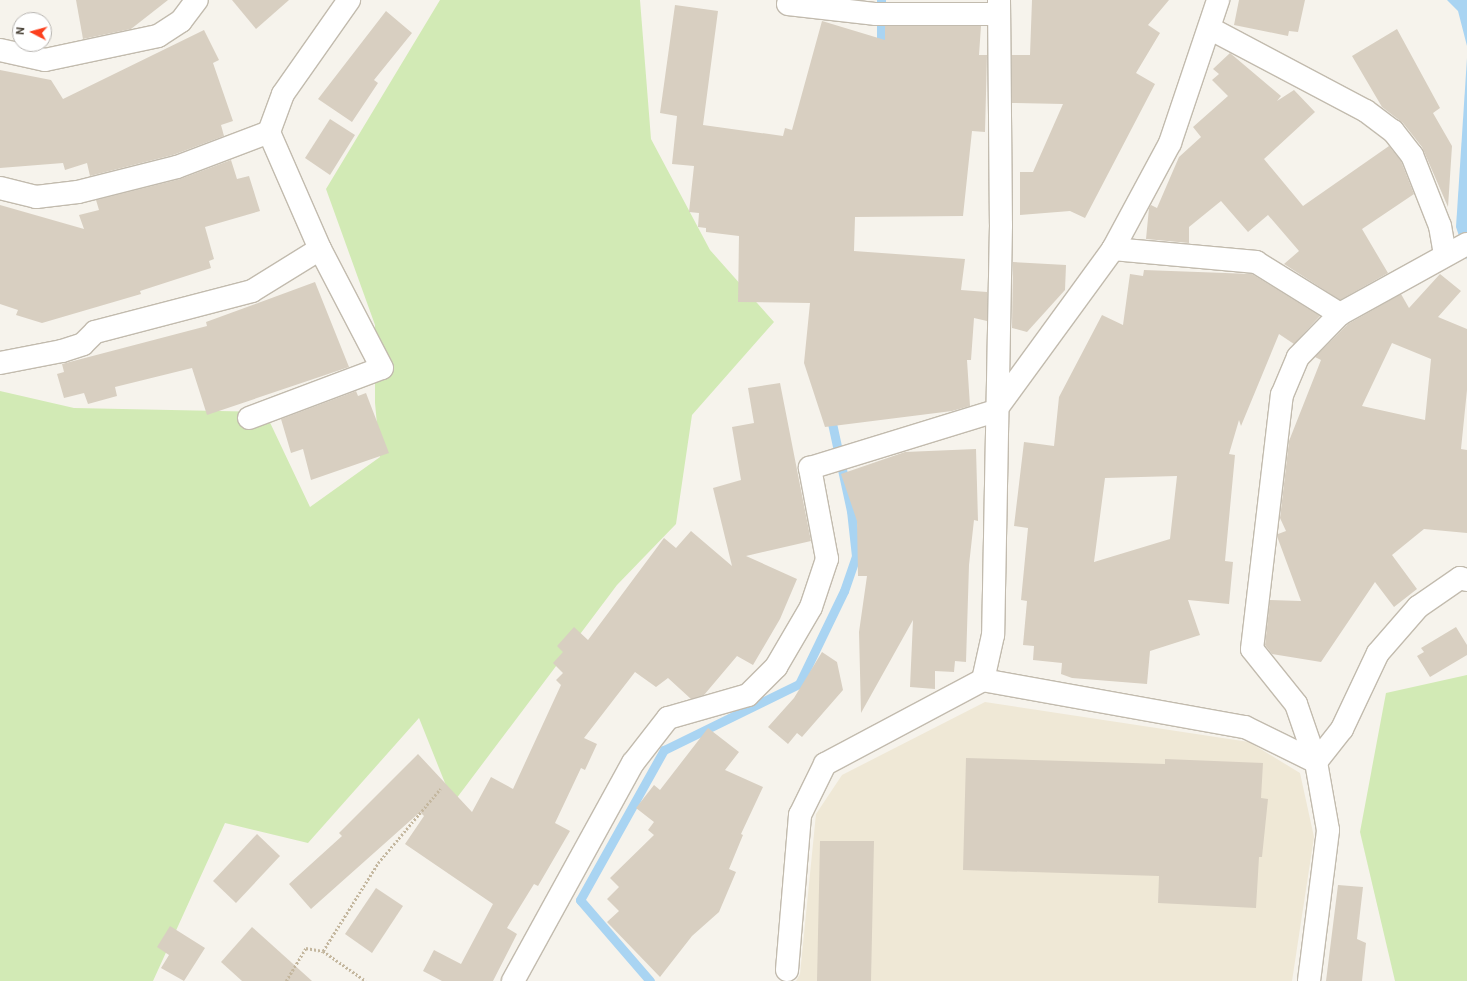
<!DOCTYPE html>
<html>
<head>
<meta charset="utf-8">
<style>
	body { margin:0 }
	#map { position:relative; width:1467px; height:981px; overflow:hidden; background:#f6f3ec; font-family:Roboto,sans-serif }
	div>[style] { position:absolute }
	.education>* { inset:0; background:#efe8d6 }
	.green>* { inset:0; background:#d2eab5 }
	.water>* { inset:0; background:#a9d4f2 }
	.stream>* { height:9px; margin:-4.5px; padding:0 4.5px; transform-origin:4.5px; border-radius:4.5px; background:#a9d4f2 }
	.building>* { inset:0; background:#d8cfc1 }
	.path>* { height:2.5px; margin-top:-1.25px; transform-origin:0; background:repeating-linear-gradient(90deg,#c4b79f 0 2px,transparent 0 4px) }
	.roads { filter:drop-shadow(1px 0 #c2bbae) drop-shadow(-1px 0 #c2bbae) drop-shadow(0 1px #c2bbae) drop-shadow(0 -1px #c2bbae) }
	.minor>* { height:22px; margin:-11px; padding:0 11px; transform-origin:11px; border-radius:11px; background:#fff }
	span { translate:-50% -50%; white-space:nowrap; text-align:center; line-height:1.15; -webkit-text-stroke:3px #fff; paint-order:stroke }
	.north { position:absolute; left:12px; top:12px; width:40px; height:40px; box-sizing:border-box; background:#fff; border:1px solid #b7b4b0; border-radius:50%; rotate:276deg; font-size:11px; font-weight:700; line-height:16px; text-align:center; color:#4b4439 }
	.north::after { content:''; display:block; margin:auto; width:14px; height:18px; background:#fc3f1d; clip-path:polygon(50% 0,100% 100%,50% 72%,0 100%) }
</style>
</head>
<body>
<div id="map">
	<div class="education">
		<i style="clip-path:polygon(985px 702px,1249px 742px,1300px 773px,1314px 837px,1292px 981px,796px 981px,800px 974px,816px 814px,842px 775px)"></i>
	</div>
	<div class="green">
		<i style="clip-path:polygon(440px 0,640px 0,651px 139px,710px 250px,774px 322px,692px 415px,676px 524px,617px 585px,453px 803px,419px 718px,308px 843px,225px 823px,153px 981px,0 981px,0 391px,74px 408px,265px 412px,310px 507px,380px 457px,375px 403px,375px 325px,326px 189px)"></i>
		<i style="clip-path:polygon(1467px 675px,1467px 981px,1395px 981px,1360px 832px,1386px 693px)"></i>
	</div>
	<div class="water">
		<i style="clip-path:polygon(1447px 0,1467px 0,1467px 46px,1458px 11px)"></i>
		<i style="clip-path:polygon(1467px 58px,1467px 260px,1456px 227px)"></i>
	</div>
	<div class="stream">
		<i style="left:881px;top:0;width:51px;rotate:90deg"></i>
		<i style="left:650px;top:981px;width:107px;rotate:-130.8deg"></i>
		<i style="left:580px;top:900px;width:172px;rotate:-60.8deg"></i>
		<i style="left:664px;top:750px;width:150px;rotate:-26.1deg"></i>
		<i style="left:799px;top:684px;width:103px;rotate:-64.2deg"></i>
		<i style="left:844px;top:591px;width:37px;rotate:-71deg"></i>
		<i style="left:856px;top:556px;width:45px;rotate:-96.3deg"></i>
		<i style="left:851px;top:511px;width:99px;rotate:-102.2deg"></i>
	</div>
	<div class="building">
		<i style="clip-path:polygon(76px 0,168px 0,131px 29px,83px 39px)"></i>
		<i style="clip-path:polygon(232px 0,289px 0,256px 29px)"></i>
		<i style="clip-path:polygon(1032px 0,1169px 0,1148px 25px,1160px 33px,1136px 73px,1155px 84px,1085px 218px,1070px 211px,1020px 215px,1020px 172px,1033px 172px,1063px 104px,1012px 103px,1012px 55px,1030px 55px)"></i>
		<i style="clip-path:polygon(1239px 0,1305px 0,1298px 32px,1289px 31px,1288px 36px,1234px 25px)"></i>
		<i style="clip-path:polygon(675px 5px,718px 11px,703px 125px,783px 136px,785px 128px,792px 130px,822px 21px,885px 40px,885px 26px,981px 26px,979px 55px,987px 55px,985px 132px,972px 131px,963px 216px,855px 217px,854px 251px,965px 259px,961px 290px,987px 292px,987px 321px,974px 318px,971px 360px,967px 360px,970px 406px,952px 411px,825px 427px,804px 363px,810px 303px,738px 302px,739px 236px,706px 232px,706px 228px,698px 227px,699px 213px,689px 212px,694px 166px,672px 164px,677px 116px,660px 113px)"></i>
		<i style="clip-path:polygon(386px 11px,412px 33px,374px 80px,378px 83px,352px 122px,318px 99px)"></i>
		<i style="clip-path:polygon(1397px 29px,1440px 108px,1433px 113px,1452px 146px,1448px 207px,1422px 147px,1403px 123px,1382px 107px,1352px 56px)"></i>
		<i style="clip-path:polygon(204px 30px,219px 60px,213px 63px,233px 121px,221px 125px,224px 136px,173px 155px,90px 176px,87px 163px,65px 170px,63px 163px,0 168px,0 70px,51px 80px,63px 99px)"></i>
		<i style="clip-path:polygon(1230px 53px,1281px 96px,1277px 101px,1294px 90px,1315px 112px,1264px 159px,1303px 206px,1389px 146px,1401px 161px,1414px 194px,1362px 229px,1388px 273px,1340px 300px,1284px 264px,1299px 251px,1268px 215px,1248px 232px,1221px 201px,1189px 227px,1189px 243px,1146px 239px,1149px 208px,1151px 205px,1157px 208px,1179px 157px,1201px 137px,1193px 127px,1228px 96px,1212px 80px,1219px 74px,1213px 69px)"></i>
		<i style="clip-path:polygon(330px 119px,355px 135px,330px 175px,305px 158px)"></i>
		<i style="clip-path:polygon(231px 160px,237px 179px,249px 176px,260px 211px,205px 227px,214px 259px,209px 261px,211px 268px,140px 291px,141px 294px,42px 323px,16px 315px,18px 310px,0 304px,0 205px,84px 229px,79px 215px,99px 210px,96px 200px,180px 179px)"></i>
		<i style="clip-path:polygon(1013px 262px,1066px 265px,1065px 290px,1027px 332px,1012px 328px)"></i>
		<i style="clip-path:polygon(evenodd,1144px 270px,1252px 274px,1320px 316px,1294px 344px,1279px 334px,1241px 426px,1239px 420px,1229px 454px,1235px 455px,1225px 561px,1233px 562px,1229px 604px,1188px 600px,1200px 635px,1150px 651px,1147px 684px,1072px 678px,1061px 674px,1062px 663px,1033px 660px,1034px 646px,1023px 645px,1027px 601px,1021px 600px,1028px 528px,1014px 526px,1024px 442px,1054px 446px,1059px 397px,1102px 315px,1123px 325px,1130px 274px,1143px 276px,1144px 270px,1177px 476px,1170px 539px,1094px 562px,1105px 478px,1177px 476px)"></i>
		<i style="clip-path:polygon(evenodd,1440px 274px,1461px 291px,1438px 317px,1467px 329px,1467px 390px,1461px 449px,1467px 450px,1467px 533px,1424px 529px,1392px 555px,1417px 589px,1394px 607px,1375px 582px,1321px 662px,1272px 654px,1265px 645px,1270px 600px,1301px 601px,1278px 539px,1278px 534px,1286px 531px,1280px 518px,1289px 441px,1321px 360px,1315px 357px,1348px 324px,1401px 294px,1409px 308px,1440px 274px,1392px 343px,1431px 359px,1425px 420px,1362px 406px,1392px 343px)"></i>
		<i style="clip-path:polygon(315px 282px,349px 367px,207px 415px,192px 368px,115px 387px,117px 396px,88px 404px,84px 393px,64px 398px,57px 374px,64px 372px,62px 364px,207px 326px,206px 322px)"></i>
		<i style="clip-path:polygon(780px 383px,811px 541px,746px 556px,797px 579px,780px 619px,753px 665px,737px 656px,704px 695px,691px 699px,668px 678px,656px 687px,635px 672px,584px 738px,597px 744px,585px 770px,581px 768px,555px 823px,570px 831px,538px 886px,534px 884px,507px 928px,517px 934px,493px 981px,442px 981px,423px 971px,434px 950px,461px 964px,493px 904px,405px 844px,424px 816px,420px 812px,311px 909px,289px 884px,342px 836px,339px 833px,418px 754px,472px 812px,491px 777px,513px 789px,561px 685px,556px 680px,563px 673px,553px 663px,563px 652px,557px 646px,574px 627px,588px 640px,664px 538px,676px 548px,691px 531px,732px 566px,713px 488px,741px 480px,732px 427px,754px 423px,748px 388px)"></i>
		<i style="clip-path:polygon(356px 391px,358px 396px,366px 393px,389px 453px,311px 480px,303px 449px,291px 453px,281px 419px)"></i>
		<i style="clip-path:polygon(976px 449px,978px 521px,974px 520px,969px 565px,966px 662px,955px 661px,954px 672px,935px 671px,935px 689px,910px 687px,913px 620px,861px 713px,859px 632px,867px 576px,858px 576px,857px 521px,841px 474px,905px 452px)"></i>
		<i style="clip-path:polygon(1456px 627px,1467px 645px,1467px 655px,1430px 677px,1417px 656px,1424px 652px,1421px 648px)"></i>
		<i style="clip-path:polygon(822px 652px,837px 662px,843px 690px,802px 737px,797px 733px,788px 744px,768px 727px,794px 698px)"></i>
		<i style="clip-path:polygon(708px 728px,739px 752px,725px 770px,763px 787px,741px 834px,743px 835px,729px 869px,736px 872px,719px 912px,692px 936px,660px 977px,607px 922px,619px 911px,607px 899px,619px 887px,610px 878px,654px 835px,648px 830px,654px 822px,636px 808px,654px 785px,660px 790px)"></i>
		<i style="clip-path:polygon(966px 758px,1165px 764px,1165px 759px,1263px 763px,1261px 798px,1268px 799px,1262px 857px,1259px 857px,1256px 908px,1158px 903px,1159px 876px,963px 870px)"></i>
		<i style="clip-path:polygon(257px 834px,280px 856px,236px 903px,213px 881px)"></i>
		<i style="clip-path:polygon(820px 841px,874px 841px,871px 981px,817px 981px)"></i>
		<i style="clip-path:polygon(1338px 885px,1363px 887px,1357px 939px,1366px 943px,1362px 981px,1326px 981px)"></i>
		<i style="clip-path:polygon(376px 888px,403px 906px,372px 953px,345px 934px)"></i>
		<i style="clip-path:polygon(170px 926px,205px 948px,184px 981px,161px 968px,169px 955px,157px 947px)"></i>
		<i style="clip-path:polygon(252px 927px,312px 981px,242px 981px,221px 962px)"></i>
	</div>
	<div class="path">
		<i style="left:323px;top:951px;width:104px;rotate:-58deg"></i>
		<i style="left:378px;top:863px;width:97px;rotate:-50deg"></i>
		<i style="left:286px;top:981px;width:39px;rotate:-59deg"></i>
		<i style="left:306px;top:948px;width:17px;rotate:10deg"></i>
		<i style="left:323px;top:951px;width:52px;rotate:34.9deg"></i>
	</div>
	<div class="roads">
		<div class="minor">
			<i style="left:999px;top:0;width:225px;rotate:89.5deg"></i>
			<i style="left:1001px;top:225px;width:410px;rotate:91.1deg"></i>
			<i style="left:993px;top:635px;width:46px;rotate:102.5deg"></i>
			<i style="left:983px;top:680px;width:266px;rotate:10.2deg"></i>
			<i style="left:1245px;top:727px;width:79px;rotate:26.2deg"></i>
			<i style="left:788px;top:4px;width:89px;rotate:6.5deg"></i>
			<i style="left:876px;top:14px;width:123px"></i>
			<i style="left:1211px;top:29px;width:175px;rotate:27.9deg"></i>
			<i style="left:1366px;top:111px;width:34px;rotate:37deg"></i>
			<i style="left:1393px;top:131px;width:31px;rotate:52deg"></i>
			<i style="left:1412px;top:155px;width:76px;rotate:68.5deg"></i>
			<i style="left:1440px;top:226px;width:29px;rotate:80deg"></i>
			<i style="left:0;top:50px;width:46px;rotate:12.5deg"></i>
			<i style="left:45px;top:60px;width:116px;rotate:-12deg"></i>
			<i style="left:158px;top:36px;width:27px;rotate:-33deg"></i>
			<i style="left:181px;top:21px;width:26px;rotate:-53deg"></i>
			<i style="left:0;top:188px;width:37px;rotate:14deg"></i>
			<i style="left:36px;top:197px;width:42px;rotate:-6.8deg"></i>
			<i style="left:78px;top:192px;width:102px;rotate:-14.2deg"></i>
			<i style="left:177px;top:167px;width:98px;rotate:-20.8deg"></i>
			<i style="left:269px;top:132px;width:40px;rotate:-69.8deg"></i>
			<i style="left:283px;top:94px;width:115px;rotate:-54.9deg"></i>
			<i style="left:1113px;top:249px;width:144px;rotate:5.2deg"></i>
			<i style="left:1256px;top:262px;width:99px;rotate:31.8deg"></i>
			<i style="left:0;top:363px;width:63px;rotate:-11deg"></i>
			<i style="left:62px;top:351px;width:22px;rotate:-18deg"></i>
			<i style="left:83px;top:344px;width:17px;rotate:-45deg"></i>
			<i style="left:95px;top:332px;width:162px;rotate:-14.6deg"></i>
			<i style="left:252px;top:291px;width:80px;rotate:-31.7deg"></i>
			<i style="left:320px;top:249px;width:128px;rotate:-113.6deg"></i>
			<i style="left:249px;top:418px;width:142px;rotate:-20.6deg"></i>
			<i style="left:382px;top:368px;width:134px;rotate:-117.5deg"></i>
			<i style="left:1316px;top:762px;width:42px;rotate:-51.8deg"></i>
			<i style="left:1342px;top:729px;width:84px;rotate:-64.7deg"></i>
			<i style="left:1378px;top:653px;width:61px;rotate:-49deg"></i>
			<i style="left:1418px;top:607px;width:51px;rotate:-34.6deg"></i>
			<i style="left:1460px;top:578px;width:7px;rotate:16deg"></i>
			<i style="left:787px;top:970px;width:156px;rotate:-85.2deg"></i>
			<i style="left:800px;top:815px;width:57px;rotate:-63.9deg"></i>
			<i style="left:825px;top:764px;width:179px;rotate:-28deg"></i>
			<i style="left:513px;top:981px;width:249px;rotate:-61.2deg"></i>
			<i style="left:633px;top:763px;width:57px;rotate:-52.1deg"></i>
			<i style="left:668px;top:718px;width:83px;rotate:-16deg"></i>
			<i style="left:748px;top:695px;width:40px;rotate:-45deg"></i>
			<i style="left:776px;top:667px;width:69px;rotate:-59.7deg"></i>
			<i style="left:811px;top:607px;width:51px;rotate:-71.6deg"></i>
			<i style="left:827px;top:559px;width:93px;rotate:-100.6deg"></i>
			<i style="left:810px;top:468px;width:194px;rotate:-17.1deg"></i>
			<i style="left:995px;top:411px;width:200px;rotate:-53.9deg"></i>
			<i style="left:1113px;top:249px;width:120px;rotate:-61.7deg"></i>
			<i style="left:1170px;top:143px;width:151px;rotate:-71.4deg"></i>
			<i style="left:1309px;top:981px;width:152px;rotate:-82.8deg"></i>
			<i style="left:1328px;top:830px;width:69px;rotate:-100deg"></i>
			<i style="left:1316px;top:762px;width:61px;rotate:-109deg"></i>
			<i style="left:1296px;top:704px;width:70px;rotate:-128.7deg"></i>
			<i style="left:1252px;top:649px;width:256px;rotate:-83.3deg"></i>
			<i style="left:1282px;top:395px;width:41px;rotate:-67.2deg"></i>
			<i style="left:1298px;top:357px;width:60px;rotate:-45.7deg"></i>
			<i style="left:1340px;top:314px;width:145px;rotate:-28.9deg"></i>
		</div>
	</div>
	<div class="north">N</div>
</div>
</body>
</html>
